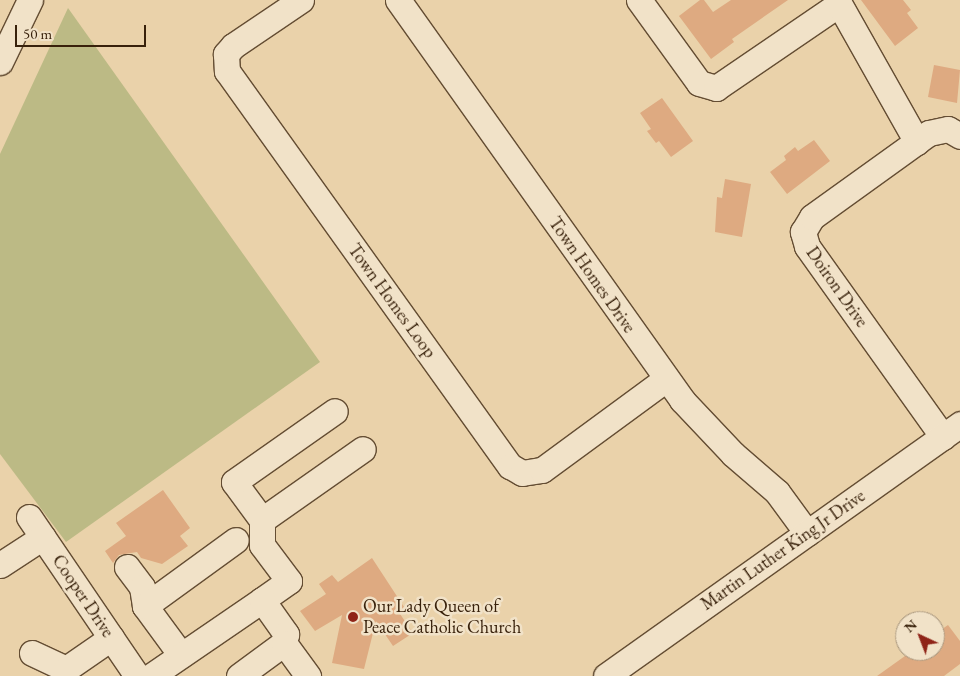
<!DOCTYPE html>
<html>
<head>
<meta charset="utf-8">
<style>
	body { margin:0 }
	#map { position:relative; width:960px; height:676px; overflow:hidden; background:#ead2aa; font-family:"EB Garamond",serif }
	div>[style] { position:absolute }
	.green>* { inset:0; background:#bcba85 }
	.building>* { inset:0; background:#deaa81 }
	.roads { filter:drop-shadow(1px 0 #644d33) drop-shadow(-1px 0 #644d33) drop-shadow(0 1px #644d33) drop-shadow(0 -1px #644d33) }
	.minor>* { height:25px; margin:-12.5px; padding:0 12.5px; transform-origin:12.5px; border-radius:12.5px; background:#f1e2c8 }
	.dots>* { width:14px; height:14px; translate:-50% -50%; box-sizing:border-box; border:2px solid #f1e2c8; border-radius:50% }
	span { translate:-50% -50%; white-space:nowrap; text-align:center; line-height:1.15; -webkit-text-stroke:5px #f1e2c8; paint-order:stroke }
	.street-label { font-size:18px; color:#38210b }
	.poi-label { font-size:18px; color:#38210b }
	.left { translate:0 -50%; text-align:left }
	.north { position:absolute; left:895px; top:611px; width:50px; height:50px; box-sizing:border-box; background:#f1e2c8; border:1px solid #a7957c; border-radius:50%; rotate:317deg; font-size:14px; font-weight:700; line-height:20px; text-align:center; color:#38210b }
	.north::after { content:''; display:block; margin:auto; width:18px; height:22px; background:#8f2418; clip-path:polygon(50% 0,100% 100%,50% 72%,0 100%) }
	.scale { position:absolute; left:15px; top:25px; width:131px; height:22px; box-sizing:border-box; border:2px solid #38210b; border-top:0; padding-left:6px; font-size:15px; line-height:18px; white-space:nowrap; color:#38210b; -webkit-text-stroke:4px #f1e2c8; paint-order:stroke }
</style>
</head>
<body>
<div id="map">
	<div class="green">
		<i style="clip-path:polygon(68px 8px,320px 362px,66px 542px,0 454px,0 154px)"></i>
	</div>
	<div class="building">
		<i style="clip-path:polygon(700px 0,704px 0,713px 12px,731px 0,788px 0,732px 39px,734px 42px,711px 59px,679px 16px)"></i>
		<i style="clip-path:polygon(861px 0,903px 0,911px 10px,907px 13px,918px 28px,895px 46px)"></i>
		<i style="clip-path:polygon(934px 65px,960px 70px,957px 103px,928px 97px)"></i>
		<i style="clip-path:polygon(662px 98px,693px 141px,671px 157px,659px 141px,656px 143px,647px 131px,651px 129px,640px 113px)"></i>
		<i style="clip-path:polygon(814px 140px,830px 161px,787px 194px,770px 172px,786px 160px,784px 156px,795px 147px,798px 151px)"></i>
		<i style="clip-path:polygon(725px 179px,751px 184px,742px 237px,715px 232px,717px 197px,722px 198px)"></i>
		<i style="clip-path:polygon(163px 490px,190px 528px,180px 536px,188px 546px,162px 564px,141px 558px,137px 552px,119px 555px,113px 563px,105px 551px,126px 536px,116px 523px)"></i>
		<i style="clip-path:polygon(372px 558px,404px 607px,398px 611px,413px 633px,393px 646px,376px 621px,364px 669px,332px 663px,342px 615px,315px 631px,300px 611px,326px 594px,319px 584px,332px 575px,338px 582px)"></i>
		<i style="clip-path:polygon(948px 625px,960px 641px,960px 664px,944px 676px,877px 676px,912px 651px,935px 651px,935px 634px)"></i>
	</div>
	<div class="roads">
		<div class="minor">
			<i style="left:301px;top:0;width:82px;rotate:145.9deg"></i>
			<i style="left:233px;top:46px;width:11px;rotate:131deg"></i>
			<i style="left:226px;top:54px;width:17px;rotate:87deg"></i>
			<i style="left:227px;top:71px;width:486px;rotate:54.4deg"></i>
			<i style="left:510px;top:466px;width:14px;rotate:30deg"></i>
			<i style="left:522px;top:473px;width:20px;rotate:-9deg"></i>
			<i style="left:542px;top:470px;width:154px;rotate:-36.3deg"></i>
			<i style="left:398px;top:0;width:491px;rotate:54.6deg"></i>
			<i style="left:682px;top:400px;width:74px;rotate:46.6deg"></i>
			<i style="left:733px;top:454px;width:58px;rotate:40.8deg"></i>
			<i style="left:777px;top:492px;width:51px;rotate:53.8deg"></i>
			<i style="left:639px;top:0;width:102px;rotate:54.1deg"></i>
			<i style="left:699px;top:83px;width:18px;rotate:16deg"></i>
			<i style="left:716px;top:88px;width:149px;rotate:-34.3deg"></i>
			<i style="left:837px;top:0;width:163px;rotate:60.6deg"></i>
			<i style="left:0;top:62px;width:69px;rotate:-64.2deg"></i>
			<i style="left:943px;top:437px;width:234px;rotate:-125.5deg"></i>
			<i style="left:807px;top:246px;width:15px;rotate:-106deg"></i>
			<i style="left:803px;top:232px;width:17px;rotate:-59deg"></i>
			<i style="left:812px;top:217px;width:144px;rotate:-35.7deg"></i>
			<i style="left:929px;top:133px;width:19px;rotate:-12deg"></i>
			<i style="left:948px;top:129px;width:14px;rotate:30deg"></i>
			<i style="left:29px;top:517px;width:192px;rotate:55.8deg"></i>
			<i style="left:262px;top:520px;width:47px;rotate:-126.4deg"></i>
			<i style="left:234px;top:482px;width:123px;rotate:-35.1deg"></i>
			<i style="left:0;top:565px;width:51px;rotate:-33.1deg"></i>
			<i style="left:127px;top:567px;width:25px;rotate:53deg"></i>
			<i style="left:142px;top:587px;width:19px;rotate:81deg"></i>
			<i style="left:262px;top:600px;width:33px;rotate:-35deg"></i>
			<i style="left:289px;top:581px;width:45px;rotate:-126.9deg"></i>
			<i style="left:262px;top:545px;width:25px;rotate:-90deg"></i>
			<i style="left:262px;top:520px;width:123px;rotate:-35.1deg"></i>
			<i style="left:32px;top:653px;width:38px;rotate:25deg"></i>
			<i style="left:66px;top:669px;width:55px;rotate:-34.6deg"></i>
			<i style="left:181px;top:655px;width:61px;rotate:-126.3deg"></i>
			<i style="left:145px;top:606px;width:112px;rotate:-36deg"></i>
			<i style="left:151px;top:676px;width:135px;rotate:-34.4deg"></i>
			<i style="left:262px;top:600px;width:42px;rotate:54.8deg"></i>
			<i style="left:286px;top:634px;width:9px;rotate:103deg"></i>
			<i style="left:239px;top:676px;width:56px;rotate:-36.3deg"></i>
			<i style="left:284px;top:643px;width:41px;rotate:54deg"></i>
			<i style="left:606px;top:676px;width:435px;rotate:-35.4deg"></i>
		</div>
	</div>
	<div class="dots">
		<i style="left:353px;top:617px;background:#8f2418"></i>
	</div>
	<div class="street-label">
		<span style="left:592px;top:275px;rotate:55deg">Town Homes Drive</span>
		<span style="left:837px;top:287px;rotate:55deg">Doiron Drive</span>
		<span style="left:392px;top:301px;rotate:54deg">Town Homes Loop</span>
		<span style="left:783px;top:550px;rotate:-35deg">Martin Luther King Jr Drive</span>
		<span style="left:83px;top:596px;rotate:56deg">Cooper Drive</span>
	</div>
	<div class="poi-label">
		<span class="left" style="left:363px;top:617px">Our Lady Queen of<br>Peace Catholic Church</span>
	</div>
	<div class="north">N</div>
	<div class="scale">50 m</div>
</div>
</body>
</html>
